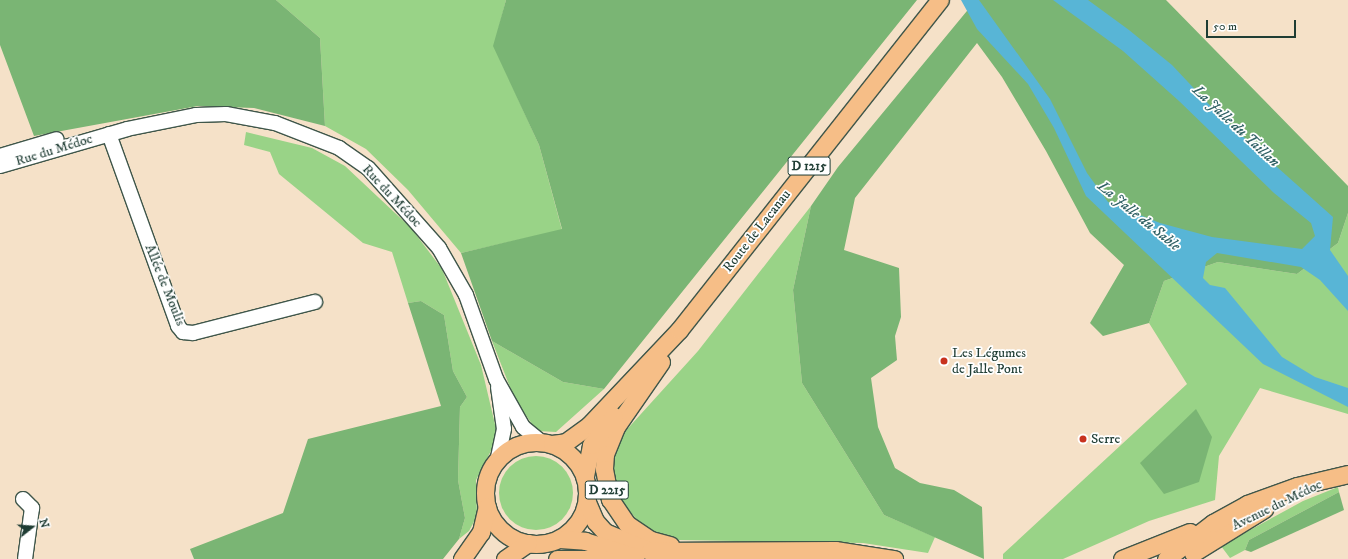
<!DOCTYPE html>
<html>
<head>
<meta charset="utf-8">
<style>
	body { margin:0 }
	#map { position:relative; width:1348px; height:559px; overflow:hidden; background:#f5e1c8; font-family:"IM FELL DW Pica",serif }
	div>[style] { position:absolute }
	.green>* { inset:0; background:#99d387 }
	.round { border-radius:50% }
	.forest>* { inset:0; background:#7ab574 }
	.water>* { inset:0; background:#58b5d6 }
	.roads { filter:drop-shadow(1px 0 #3f564a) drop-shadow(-1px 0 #3f564a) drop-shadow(0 1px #3f564a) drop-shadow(0 -1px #3f564a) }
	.minor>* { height:14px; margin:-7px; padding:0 7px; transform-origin:7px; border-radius:7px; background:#fff }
	.major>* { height:17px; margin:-8.5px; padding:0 8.5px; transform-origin:8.5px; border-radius:8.5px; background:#f6be87 }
	.major>.ring { margin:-8.5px; padding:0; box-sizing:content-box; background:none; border:17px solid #f6be87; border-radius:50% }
	.dots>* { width:11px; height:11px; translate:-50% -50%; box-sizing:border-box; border:2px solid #fff; border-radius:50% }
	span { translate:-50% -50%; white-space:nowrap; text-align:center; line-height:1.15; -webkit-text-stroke:3.5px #fff; paint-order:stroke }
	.shield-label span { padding:1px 3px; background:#fff; border:1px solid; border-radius:3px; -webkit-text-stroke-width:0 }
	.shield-label { font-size:13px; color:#1f3d34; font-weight:700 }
	.street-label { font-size:14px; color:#1f3d34 }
	.poi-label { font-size:14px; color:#1f3d34 }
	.left { translate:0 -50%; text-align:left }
	.water-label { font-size:15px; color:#306165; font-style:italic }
	.north { position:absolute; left:12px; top:507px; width:40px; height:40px; -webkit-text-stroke:3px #fff; paint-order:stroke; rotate:73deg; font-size:11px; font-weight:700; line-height:16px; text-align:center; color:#1f3d34 }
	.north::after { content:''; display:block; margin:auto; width:14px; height:18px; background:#1f3d34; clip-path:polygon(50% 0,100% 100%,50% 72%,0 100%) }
	.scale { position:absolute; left:1206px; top:20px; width:90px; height:18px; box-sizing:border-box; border:2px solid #1f3d34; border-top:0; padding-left:5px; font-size:12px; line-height:14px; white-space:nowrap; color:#1f3d34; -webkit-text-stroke:3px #fff; paint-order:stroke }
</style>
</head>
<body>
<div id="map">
	<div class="green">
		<i style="clip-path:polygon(276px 0,506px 0,494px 46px,539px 145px,562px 230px,461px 253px,408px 190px,366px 149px,325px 126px,320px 38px)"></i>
		<i style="clip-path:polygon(246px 132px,312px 148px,345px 166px,411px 228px,442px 269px,481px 365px,498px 437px,476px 480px,477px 516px,469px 531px,459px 539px,465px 518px,458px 480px,460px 407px,467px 397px,453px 371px,444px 315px,421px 301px,408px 303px,392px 252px,363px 243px,279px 174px,270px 152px,244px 145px)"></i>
		<i style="clip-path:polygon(811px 206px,793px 290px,802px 383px,884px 515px,935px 537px,928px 553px,863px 543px,679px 540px,643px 527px,617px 496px,611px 476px,612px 454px,621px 436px,698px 351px)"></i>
		<i style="clip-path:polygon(1348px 213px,1348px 414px,1260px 388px,1219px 456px,1215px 500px,1149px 521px,1063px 559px,1003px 559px,1003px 554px,1187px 384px,1149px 323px,1164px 281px,1218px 262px,1297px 274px,1338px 243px)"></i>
		<i style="clip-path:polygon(492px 341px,563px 382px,604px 389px,556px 432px,537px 431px,515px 400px)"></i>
		<i class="round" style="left:499px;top:456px;width:74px;height:74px"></i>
		<i style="clip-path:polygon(1338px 487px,1339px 492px,1249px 540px,1245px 550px,1230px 558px,1221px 546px,1303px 501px)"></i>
	</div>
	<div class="forest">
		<i style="clip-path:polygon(0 0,276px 0,320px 38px,325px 126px,254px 108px,198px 106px,34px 136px,0 45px)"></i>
		<i style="clip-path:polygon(506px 0,917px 0,604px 389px,563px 382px,492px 341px,461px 253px,562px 229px,539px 145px,493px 46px)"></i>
		<i style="clip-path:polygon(976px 0,1166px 0,1348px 186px,1348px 213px,1338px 243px,1297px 274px,1218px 262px,1164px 281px,1149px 323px,1103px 336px,1090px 323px,1124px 265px,1090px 233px,1046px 151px,1002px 77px,977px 43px,855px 198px,844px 250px,899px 268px,901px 317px,895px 336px,897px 360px,871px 378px,878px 427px,895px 468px,920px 483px,954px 490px,982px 507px,984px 559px,884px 515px,802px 383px,793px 290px,811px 206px,838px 167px)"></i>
		<i style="clip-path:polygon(421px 301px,444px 315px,453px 371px,467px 397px,460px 407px,458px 480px,465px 518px,459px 539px,443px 559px,194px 559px,190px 549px,283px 513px,308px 439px,441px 406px,408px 303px)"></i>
		<i style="clip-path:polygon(1196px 409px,1212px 437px,1199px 482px,1164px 494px,1140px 463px)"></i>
		<i style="clip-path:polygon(1339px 492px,1344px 510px,1251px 552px,1245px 550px,1249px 540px)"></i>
	</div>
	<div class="water">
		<i style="clip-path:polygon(961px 0,979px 0,1050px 99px,1087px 173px,1108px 202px,1160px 223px,1212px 237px,1302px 249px,1315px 236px,1311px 223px,1274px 193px,1179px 101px,1123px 51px,1053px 0,1088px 0,1129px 30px,1172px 65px,1219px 115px,1333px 217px,1330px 250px,1348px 276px,1348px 311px,1320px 280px,1301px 267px,1217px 253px,1206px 262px,1203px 278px,1210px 285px,1225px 288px,1282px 357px,1315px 377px,1348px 388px,1348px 407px,1263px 364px,1086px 196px,1054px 128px,1028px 84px,977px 29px)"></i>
	</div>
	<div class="roads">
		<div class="minor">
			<i style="left:109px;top:134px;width:204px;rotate:70.2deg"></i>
			<i style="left:178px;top:326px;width:8px;rotate:50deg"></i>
			<i style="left:183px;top:332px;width:10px;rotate:6deg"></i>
			<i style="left:193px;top:333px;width:126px;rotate:-14.3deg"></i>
			<i style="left:0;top:156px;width:59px;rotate:-16.6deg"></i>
			<i style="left:0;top:166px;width:132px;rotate:-16.2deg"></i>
			<i style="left:127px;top:129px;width:70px;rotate:-11.5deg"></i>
			<i style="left:196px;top:115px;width:30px;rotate:-2deg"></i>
			<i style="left:226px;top:114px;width:50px;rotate:10.4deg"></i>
			<i style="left:275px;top:123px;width:69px;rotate:21.3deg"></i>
			<i style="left:339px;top:148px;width:35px;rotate:35deg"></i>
			<i style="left:368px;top:168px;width:107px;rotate:48.4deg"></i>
			<i style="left:439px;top:248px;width:54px;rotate:60.1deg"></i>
			<i style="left:466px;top:295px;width:89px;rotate:70.3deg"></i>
			<i style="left:496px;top:379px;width:55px;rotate:60.6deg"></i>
			<i style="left:523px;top:427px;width:22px;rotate:39deg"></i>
			<i style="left:498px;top:387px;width:42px;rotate:81.9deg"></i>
			<i style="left:504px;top:429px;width:30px;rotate:102deg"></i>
			<i style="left:23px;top:499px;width:13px;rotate:45deg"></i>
			<i style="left:32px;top:508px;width:51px;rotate:97.8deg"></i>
		</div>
		<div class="major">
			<i style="left:661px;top:362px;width:79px;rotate:124.7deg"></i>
			<i style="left:616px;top:427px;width:29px;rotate:112deg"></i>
			<i style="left:605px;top:454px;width:15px;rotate:94deg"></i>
			<i style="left:604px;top:469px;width:31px;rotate:79deg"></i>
			<i style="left:610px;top:499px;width:30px;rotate:56deg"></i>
			<i style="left:627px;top:524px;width:29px;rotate:34deg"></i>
			<i style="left:651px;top:540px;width:20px;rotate:15deg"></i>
			<i class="ring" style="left:485px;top:442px;width:85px;height:85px"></i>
			<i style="left:552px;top:444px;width:14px;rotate:-8deg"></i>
			<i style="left:566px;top:442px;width:29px;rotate:-36deg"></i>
			<i style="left:589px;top:425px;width:131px;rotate:-46.5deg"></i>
			<i style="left:679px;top:330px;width:421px;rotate:-51.7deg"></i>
			<i style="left:585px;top:476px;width:32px;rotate:-79deg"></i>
			<i style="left:591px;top:445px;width:37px;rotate:-52deg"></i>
			<i style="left:587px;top:502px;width:21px;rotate:67deg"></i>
			<i style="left:595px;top:521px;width:15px;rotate:48deg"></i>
			<i style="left:605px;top:532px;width:49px;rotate:22.9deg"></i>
			<i style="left:650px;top:551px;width:185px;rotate:-0.3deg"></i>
			<i style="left:835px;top:550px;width:60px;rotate:8.7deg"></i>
			<i style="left:559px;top:539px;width:26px;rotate:4deg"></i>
			<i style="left:585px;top:541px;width:53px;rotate:17.4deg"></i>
			<i style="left:1193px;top:553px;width:84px;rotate:-31.8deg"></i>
			<i style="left:462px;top:559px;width:33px;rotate:-55deg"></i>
			<i style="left:481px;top:532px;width:26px;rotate:-77deg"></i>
			<i style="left:505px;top:559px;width:28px;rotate:-35deg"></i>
			<i style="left:557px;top:559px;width:48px"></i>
			<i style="left:1122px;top:559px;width:73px;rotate:-21.7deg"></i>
			<i style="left:1166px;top:559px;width:59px;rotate:-37.5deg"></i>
			<i style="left:1213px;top:523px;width:39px;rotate:-29deg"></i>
			<i style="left:1247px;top:504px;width:53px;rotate:-19.8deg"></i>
			<i style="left:1297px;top:486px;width:52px;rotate:-13.2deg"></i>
		</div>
	</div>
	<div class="dots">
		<i style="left:944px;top:361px;background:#c8321e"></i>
		<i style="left:1083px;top:439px;background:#c8321e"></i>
	</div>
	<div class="shield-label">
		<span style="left:809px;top:166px">D 1215</span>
		<span style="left:607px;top:490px">D 2215</span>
	</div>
	<div class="street-label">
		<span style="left:54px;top:150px;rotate:-17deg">Rue du Médoc</span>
		<span style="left:392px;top:196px;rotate:47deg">Rue du Médoc</span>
		<span style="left:757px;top:231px;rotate:-52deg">Route de Lacanau</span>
		<span style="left:165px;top:285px;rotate:68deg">Allée de Moulis</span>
		<span style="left:1277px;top:505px;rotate:-26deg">Avenue du Médoc</span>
	</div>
	<div class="poi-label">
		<span class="left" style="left:952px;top:361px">Les Légumes<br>de Jalle Pont</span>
		<span class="left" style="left:1091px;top:439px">Serre</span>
	</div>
	<div class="water-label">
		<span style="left:1236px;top:126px;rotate:43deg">La Jalle du Taillan</span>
		<span style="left:1139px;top:216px;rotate:39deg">La Jalle du Sable</span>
	</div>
	<div class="north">N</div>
	<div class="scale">50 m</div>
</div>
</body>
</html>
